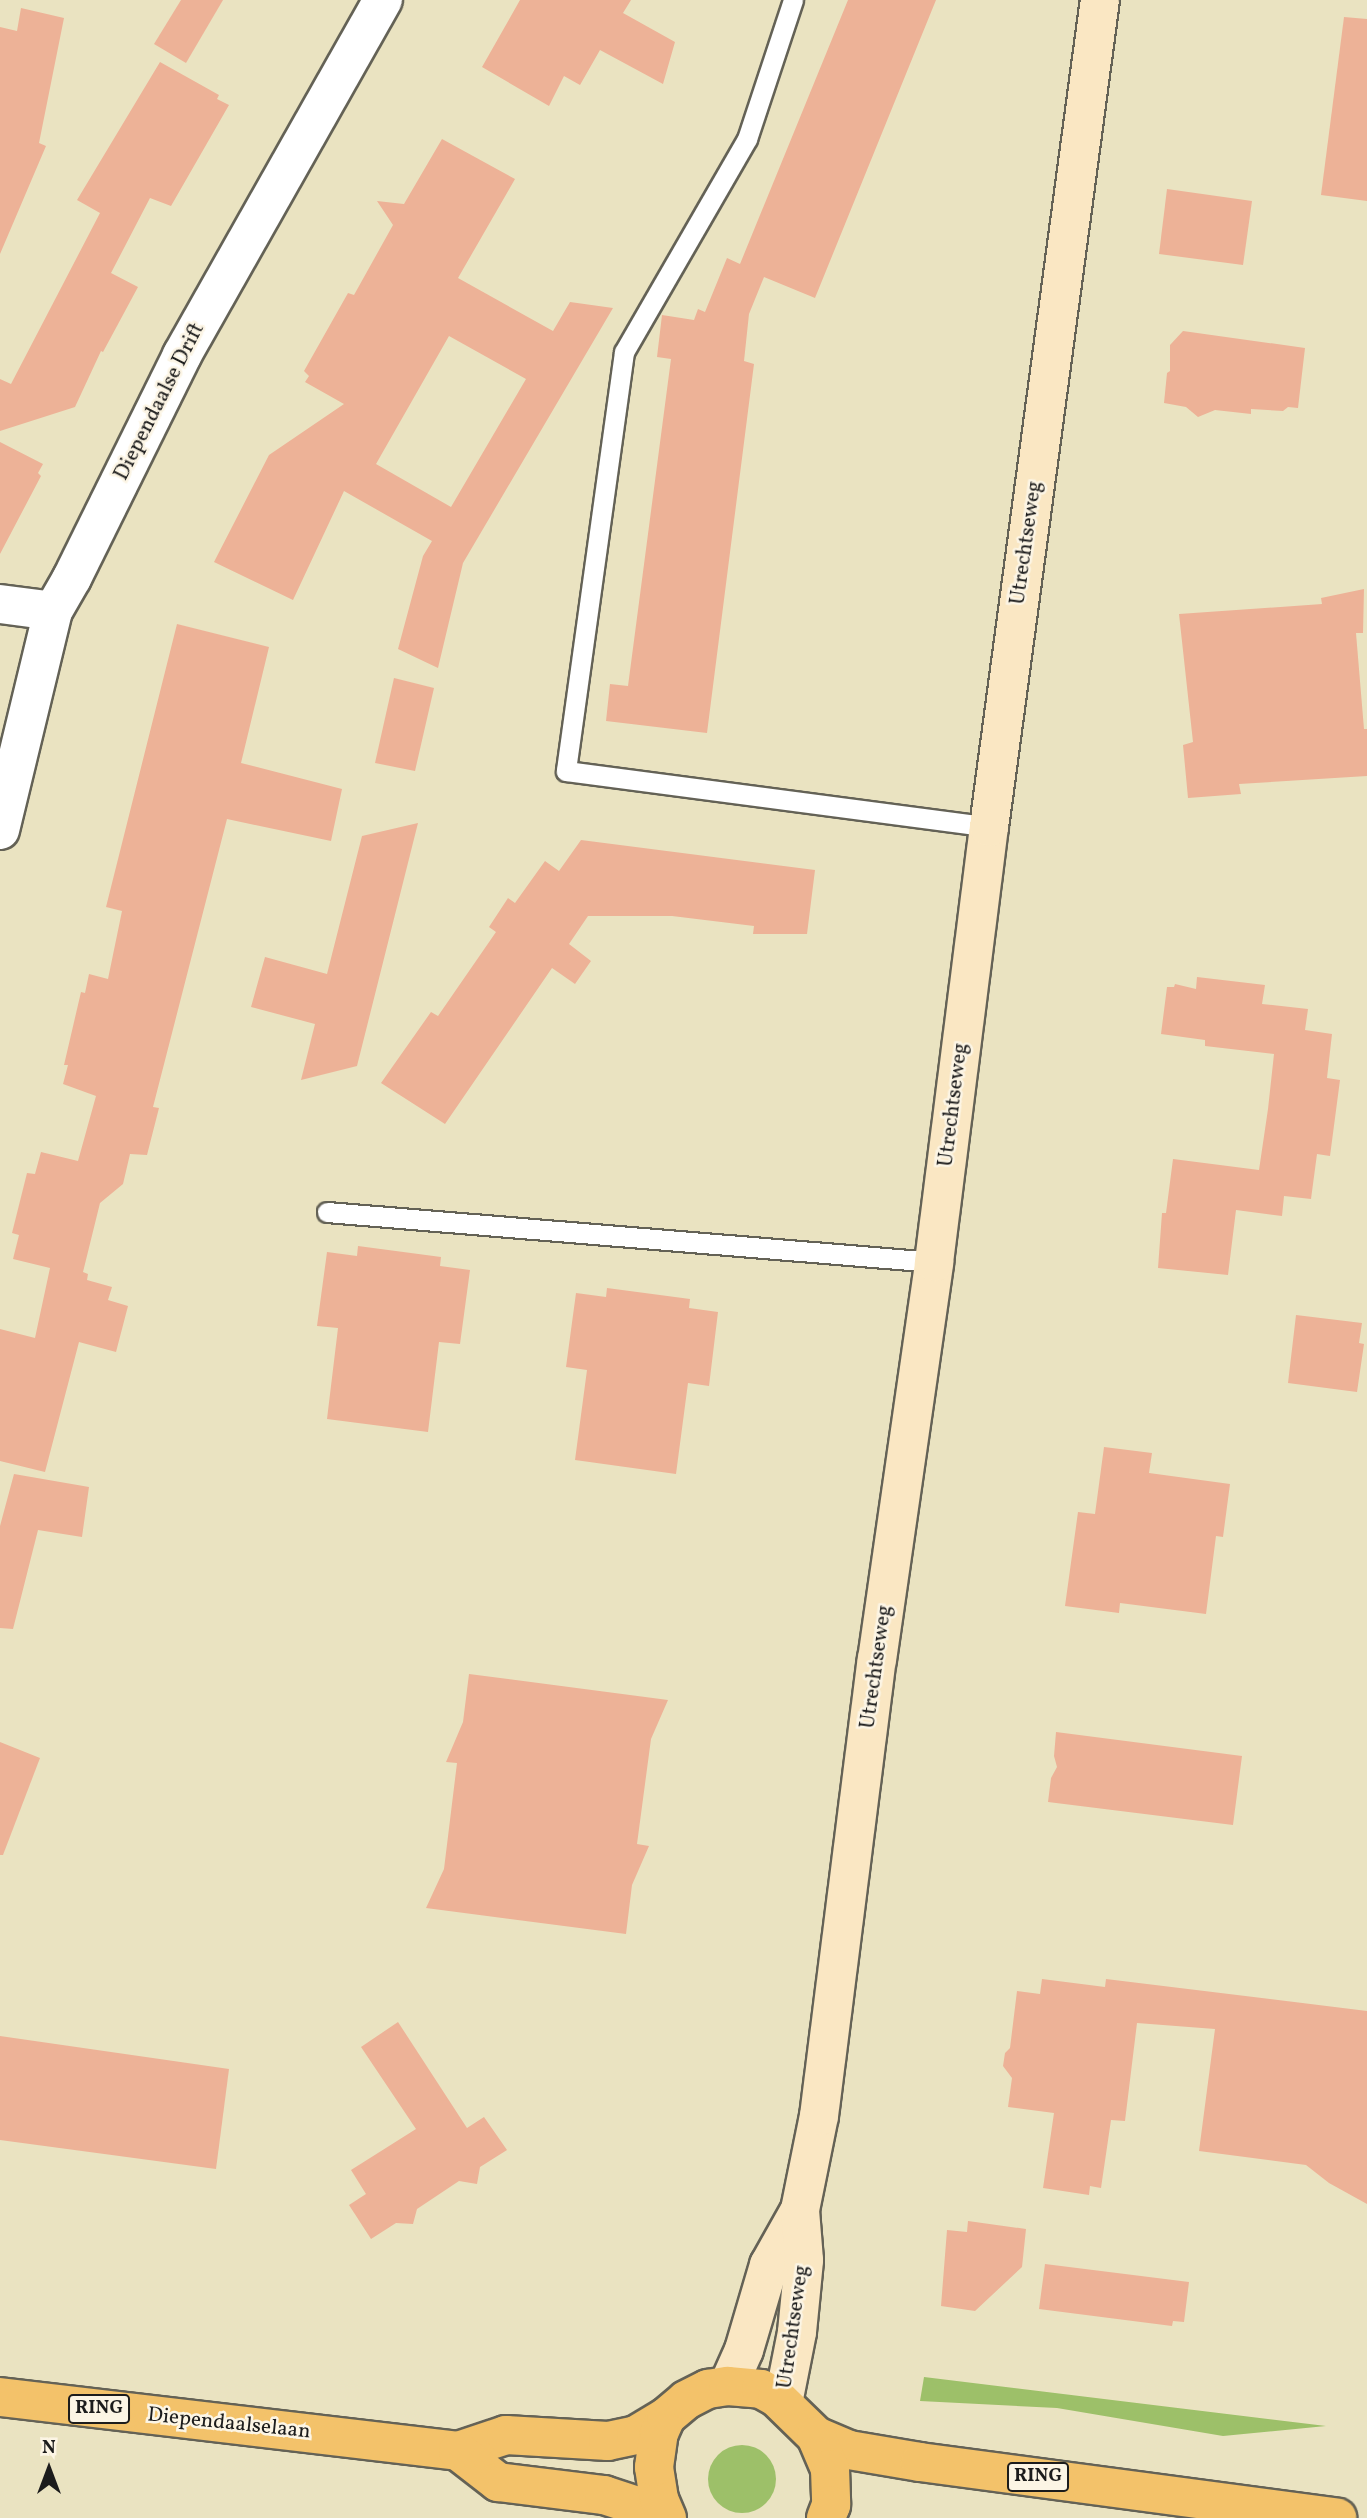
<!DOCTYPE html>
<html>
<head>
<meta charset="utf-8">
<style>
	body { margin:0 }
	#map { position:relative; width:1367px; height:2518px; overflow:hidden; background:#eae3c1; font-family:Vollkorn,serif }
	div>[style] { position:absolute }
	.green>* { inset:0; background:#9dc069 }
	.round { border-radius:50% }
	.building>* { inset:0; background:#edb297 }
	.roads { filter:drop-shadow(2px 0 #646256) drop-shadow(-2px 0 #646256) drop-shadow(0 2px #646256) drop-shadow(0 -2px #646256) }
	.service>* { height:19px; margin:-9.5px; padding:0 9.5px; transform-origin:9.5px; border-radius:9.5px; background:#fff }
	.minor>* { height:38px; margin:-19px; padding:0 19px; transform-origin:19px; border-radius:19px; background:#fff }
	.secondary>* { height:38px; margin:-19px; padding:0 19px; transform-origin:19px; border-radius:19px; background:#fae7c3 }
	.primary>* { height:38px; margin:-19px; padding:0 19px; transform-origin:19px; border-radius:19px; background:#f3c26a }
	span { translate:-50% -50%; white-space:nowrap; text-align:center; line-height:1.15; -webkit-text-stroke:5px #fcf5e5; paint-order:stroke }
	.shield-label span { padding:2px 5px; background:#fcf5e5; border:2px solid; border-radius:5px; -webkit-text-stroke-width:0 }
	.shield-label { font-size:19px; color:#1c1c1c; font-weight:700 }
	.street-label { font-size:21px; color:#1c1c1c }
	.north { position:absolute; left:14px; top:2434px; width:70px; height:70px; -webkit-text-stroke:5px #fcf5e5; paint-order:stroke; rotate:0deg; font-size:19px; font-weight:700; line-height:28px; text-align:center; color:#1c1c1c }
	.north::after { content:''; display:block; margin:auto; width:24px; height:32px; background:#1c1c1c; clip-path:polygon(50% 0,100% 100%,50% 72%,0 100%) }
</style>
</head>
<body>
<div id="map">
	<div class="green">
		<i style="clip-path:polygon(924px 2377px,1326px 2426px,1223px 2436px,1057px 2408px,920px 2401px)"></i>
		<i class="round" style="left:708px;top:2445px;width:68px;height:68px"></i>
	</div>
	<div class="building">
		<i style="clip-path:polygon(181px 0,223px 0,186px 63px,154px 44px)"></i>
		<i style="clip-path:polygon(520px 0,631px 0,623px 13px,675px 42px,663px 84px,600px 50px,580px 85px,564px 76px,549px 106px,482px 67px)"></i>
		<i style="clip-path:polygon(848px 0,936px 0,815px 298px,764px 277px,749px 314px,744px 361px,754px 364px,707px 733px,606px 721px,610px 684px,628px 686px,671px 359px,657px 357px,662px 315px,694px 320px,698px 309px,705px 312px,727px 258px,740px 264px)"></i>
		<i style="clip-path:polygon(21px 8px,64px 18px,39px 143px,46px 146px,0 254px,0 27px,17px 31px)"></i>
		<i style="clip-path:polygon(1344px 17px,1367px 19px,1367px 201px,1321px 195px)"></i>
		<i style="clip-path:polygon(160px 62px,219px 95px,217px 99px,229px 105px,171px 206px,150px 198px,111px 273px,138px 287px,103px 352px,101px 351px,75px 407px,0 431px,0 379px,11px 384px,100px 213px,77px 200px)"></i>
		<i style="clip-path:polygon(evenodd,442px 139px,515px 179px,458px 278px,553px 331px,570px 302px,613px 308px,463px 563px,438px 668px,398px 649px,423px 556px,432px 541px,344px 491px,293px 600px,214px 562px,269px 455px,344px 404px,305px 382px,309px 376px,304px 371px,348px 293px,354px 295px,393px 225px,377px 201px,404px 204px,442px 139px,449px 336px,526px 379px,451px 507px,376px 464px,449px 336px)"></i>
		<i style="clip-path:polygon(1167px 189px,1252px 201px,1243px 265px,1159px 254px)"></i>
		<i style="clip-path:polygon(1183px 331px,1305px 348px,1298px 408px,1288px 407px,1283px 411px,1251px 409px,1251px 414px,1215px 410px,1198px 417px,1186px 407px,1164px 403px,1167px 373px,1170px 371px,1170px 345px)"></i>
		<i style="clip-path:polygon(0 442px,43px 464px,38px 473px,41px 476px,0 554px)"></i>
		<i style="clip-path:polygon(1364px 589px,1363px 633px,1356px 633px,1364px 729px,1367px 729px,1367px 776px,1239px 784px,1241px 794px,1188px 798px,1183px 745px,1193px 742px,1179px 614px,1322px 604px,1321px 598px)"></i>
		<i style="clip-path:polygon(177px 624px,269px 647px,241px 763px,342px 789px,331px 841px,227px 819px,153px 1107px,159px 1108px,147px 1155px,130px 1154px,123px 1184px,100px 1203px,83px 1272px,88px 1274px,87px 1280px,112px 1287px,108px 1300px,128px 1306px,116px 1352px,79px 1342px,45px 1472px,0 1461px,0 1329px,35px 1338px,50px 1268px,13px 1259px,19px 1235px,12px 1233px,27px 1173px,35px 1174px,41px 1152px,78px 1161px,96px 1096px,63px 1084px,68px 1065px,64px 1065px,81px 992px,85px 993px,89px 974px,108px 979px,122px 911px,106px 907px)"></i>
		<i style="clip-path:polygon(394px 678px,434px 688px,415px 771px,375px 763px)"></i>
		<i style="clip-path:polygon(418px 823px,357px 1066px,301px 1080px,315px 1024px,251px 1007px,265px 957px,327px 974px,362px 836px)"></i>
		<i style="clip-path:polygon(581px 840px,815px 870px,807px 934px,753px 934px,754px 926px,672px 916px,588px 916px,569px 944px,591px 961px,575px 984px,552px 968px,445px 1124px,381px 1083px,431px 1012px,438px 1016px,496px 932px,489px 927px,508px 898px,515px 903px,545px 861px,559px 871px)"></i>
		<i style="clip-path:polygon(1197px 977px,1265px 985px,1262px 1004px,1308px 1009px,1305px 1030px,1332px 1034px,1327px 1078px,1340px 1080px,1330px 1156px,1317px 1154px,1311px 1199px,1284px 1196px,1282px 1216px,1236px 1210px,1228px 1275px,1158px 1268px,1162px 1213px,1166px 1213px,1173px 1159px,1259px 1170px,1268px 1109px,1274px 1054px,1205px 1046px,1205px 1040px,1161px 1034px,1167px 987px,1174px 987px,1175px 984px,1196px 989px)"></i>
		<i style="clip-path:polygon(358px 1246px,441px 1257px,440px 1266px,470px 1270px,460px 1344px,439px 1342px,428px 1432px,327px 1419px,338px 1328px,317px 1326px,327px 1252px,357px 1256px)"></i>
		<i style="clip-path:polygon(607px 1288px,690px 1299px,689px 1308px,718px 1312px,709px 1386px,688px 1383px,676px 1474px,575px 1460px,587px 1370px,566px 1367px,576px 1293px,606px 1297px)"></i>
		<i style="clip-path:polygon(1296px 1315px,1362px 1323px,1359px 1343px,1364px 1344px,1357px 1392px,1288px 1383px)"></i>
		<i style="clip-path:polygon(1104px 1447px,1152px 1453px,1149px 1473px,1230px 1484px,1223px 1537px,1216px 1536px,1206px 1614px,1120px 1603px,1119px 1613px,1065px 1606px,1078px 1512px,1095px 1514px)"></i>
		<i style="clip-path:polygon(14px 1474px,89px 1487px,82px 1537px,38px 1530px,13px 1629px,0 1628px,0 1526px)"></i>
		<i style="clip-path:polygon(469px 1674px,668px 1700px,651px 1739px,637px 1844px,649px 1846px,632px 1885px,626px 1934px,426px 1908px,444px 1869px,457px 1763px,446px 1762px,463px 1722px)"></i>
		<i style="clip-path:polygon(1056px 1732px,1242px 1756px,1233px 1825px,1048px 1802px,1051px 1778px,1057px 1767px,1054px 1756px)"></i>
		<i style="clip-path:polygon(0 1742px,40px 1758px,3px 1855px,0 1855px)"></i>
		<i style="clip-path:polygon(1042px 1979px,1105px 1987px,1106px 1979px,1367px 2011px,1367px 2204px,1329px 2183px,1306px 2165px,1199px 2151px,1215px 2029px,1137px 2023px,1125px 2121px,1111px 2120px,1101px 2188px,1090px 2186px,1089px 2195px,1043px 2188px,1054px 2113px,1008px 2107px,1012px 2078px,1003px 2066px,1005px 2053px,1010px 2048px,1017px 1991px,1040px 1994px)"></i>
		<i style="clip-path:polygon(398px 2022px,467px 2128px,484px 2117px,507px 2150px,480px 2167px,477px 2184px,459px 2181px,417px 2209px,413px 2224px,396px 2223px,371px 2239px,349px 2205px,366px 2194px,351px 2170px,416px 2129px,361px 2047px)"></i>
		<i style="clip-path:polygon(0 2036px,229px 2069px,216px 2169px,0 2140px)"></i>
		<i style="clip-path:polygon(968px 2221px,1026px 2229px,1022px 2267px,975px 2311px,941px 2306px,947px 2230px,967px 2232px)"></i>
		<i style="clip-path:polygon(1045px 2264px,1189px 2282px,1184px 2322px,1173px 2321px,1172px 2326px,1039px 2309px)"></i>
	</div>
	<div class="roads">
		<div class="service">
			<i style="left:793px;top:0;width:146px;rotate:108.3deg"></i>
			<i style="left:747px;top:139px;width:246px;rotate:120deg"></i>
			<i style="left:624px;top:352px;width:423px;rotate:97.9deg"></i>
			<i style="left:566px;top:771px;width:427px;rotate:7.5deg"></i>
			<i style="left:327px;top:1212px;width:609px;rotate:4.71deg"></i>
		</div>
		<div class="minor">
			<i style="left:0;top:604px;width:53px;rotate:7.5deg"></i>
			<i style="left:0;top:830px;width:225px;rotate:-76.4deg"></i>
			<i style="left:53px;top:611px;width:38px;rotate:-60deg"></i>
			<i style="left:72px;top:578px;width:249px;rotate:-63.7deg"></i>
			<i style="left:182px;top:355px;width:408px;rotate:-60.5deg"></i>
		</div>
		<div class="secondary">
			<i style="left:728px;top:2386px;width:39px;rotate:-66deg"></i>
			<i style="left:744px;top:2350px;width:89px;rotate:-73.6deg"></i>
			<i style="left:769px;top:2265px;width:63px;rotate:-60.6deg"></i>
			<i style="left:783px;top:2403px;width:72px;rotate:-78.8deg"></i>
			<i style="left:797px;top:2332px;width:72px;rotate:-84.4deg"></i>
			<i style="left:804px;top:2260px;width:50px;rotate:-94.6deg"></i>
			<i style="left:800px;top:2210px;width:96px;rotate:-78.6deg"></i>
			<i style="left:819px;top:2116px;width:460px;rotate:-82.8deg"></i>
			<i style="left:877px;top:1660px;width:402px;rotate:-81.8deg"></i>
			<i style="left:934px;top:1262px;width:438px;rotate:-82.8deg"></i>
			<i style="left:989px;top:827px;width:834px;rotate:-82.36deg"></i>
		</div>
		<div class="primary">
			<i style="left:0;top:2397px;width:461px;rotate:6.7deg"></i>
			<i style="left:458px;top:2451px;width:51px;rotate:-18.4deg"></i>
			<i style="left:506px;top:2435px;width:102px;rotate:3.4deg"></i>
			<i style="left:608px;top:2441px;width:29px;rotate:-12deg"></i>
			<i style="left:636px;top:2435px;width:35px;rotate:-31deg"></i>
			<i style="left:816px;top:2436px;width:36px;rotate:23deg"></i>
			<i style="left:849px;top:2450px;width:72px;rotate:9.6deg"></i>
			<i style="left:920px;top:2462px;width:421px;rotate:7.6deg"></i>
			<i style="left:458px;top:2451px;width:51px;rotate:37.8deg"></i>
			<i style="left:498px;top:2482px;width:107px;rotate:7deg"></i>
			<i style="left:604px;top:2495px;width:64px;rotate:18.2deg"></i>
			<i style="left:667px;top:2518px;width:21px;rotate:-113deg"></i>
			<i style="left:659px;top:2499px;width:32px;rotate:-99deg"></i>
			<i style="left:654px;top:2467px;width:34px;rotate:-82deg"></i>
			<i style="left:659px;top:2433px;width:17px;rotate:-66deg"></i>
			<i style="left:666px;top:2417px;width:26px;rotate:-40deg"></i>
			<i style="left:686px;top:2400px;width:25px;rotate:-27deg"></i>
			<i style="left:708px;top:2389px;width:20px;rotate:-9deg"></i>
			<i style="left:728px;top:2386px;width:33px;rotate:5deg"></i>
			<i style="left:761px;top:2389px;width:18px;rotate:29deg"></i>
			<i style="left:777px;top:2398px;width:54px;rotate:44.3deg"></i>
			<i style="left:816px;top:2436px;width:36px;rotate:67deg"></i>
			<i style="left:830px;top:2469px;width:36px;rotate:88deg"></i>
			<i style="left:831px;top:2505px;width:14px;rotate:111deg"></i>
		</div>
	</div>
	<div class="shield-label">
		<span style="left:99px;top:2409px">RING</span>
		<span style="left:1038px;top:2477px">RING</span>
	</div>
	<div class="street-label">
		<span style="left:160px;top:402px;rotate:-63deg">Diependaalse Drift</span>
		<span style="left:1027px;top:543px;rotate:-82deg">Utrechtseweg</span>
		<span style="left:954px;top:1105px;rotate:-83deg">Utrechtseweg</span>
		<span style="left:877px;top:1667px;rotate:-82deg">Utrechtseweg</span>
		<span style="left:794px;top:2327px;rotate:-82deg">Utrechtseweg</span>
		<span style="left:229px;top:2424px;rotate:6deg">Diependaalselaan</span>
	</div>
	<div class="north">N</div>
</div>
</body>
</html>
